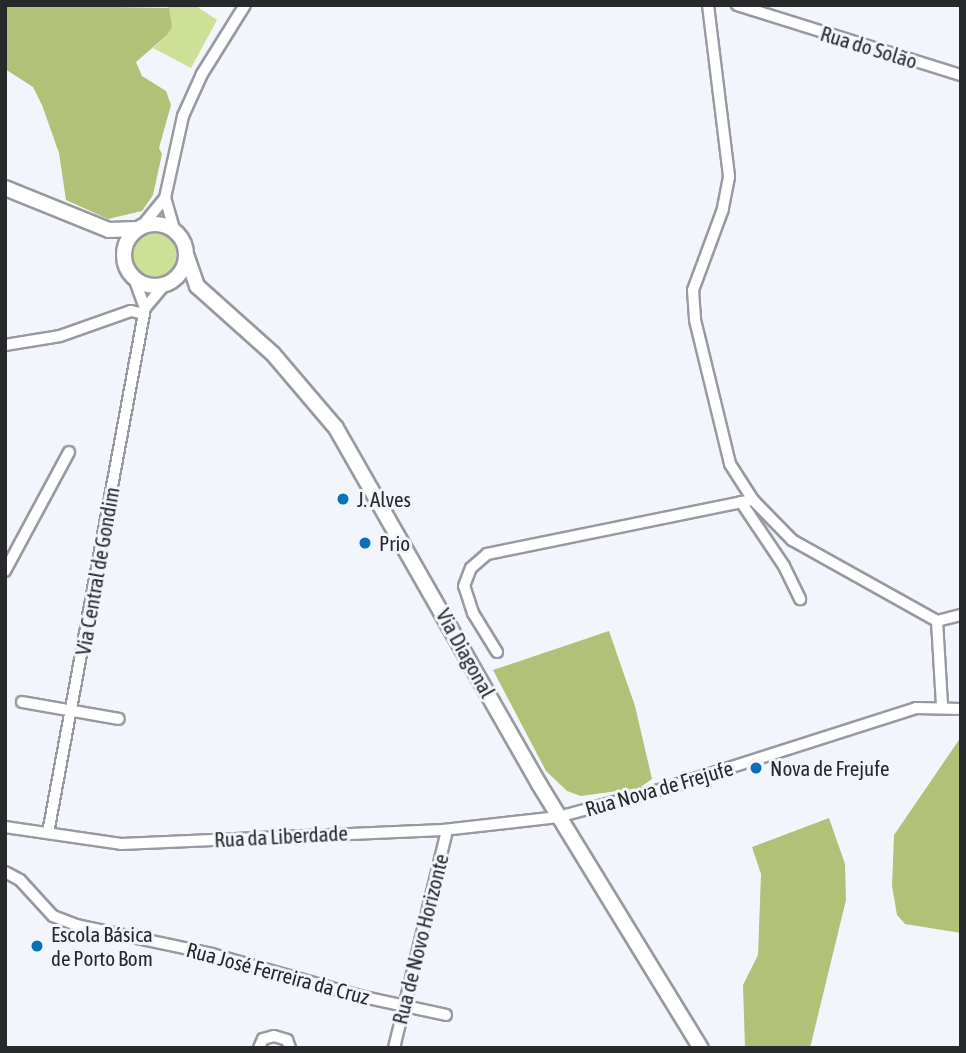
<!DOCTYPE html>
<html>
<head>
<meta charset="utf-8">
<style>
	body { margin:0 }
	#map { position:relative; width:966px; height:1053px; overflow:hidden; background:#f2f5fb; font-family:"Asap Condensed",sans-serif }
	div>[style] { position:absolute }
	.green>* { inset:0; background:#cedf96 }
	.round { border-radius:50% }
	.forest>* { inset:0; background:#b1c178 }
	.roads { filter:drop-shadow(2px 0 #979a9f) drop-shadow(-2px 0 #979a9f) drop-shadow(0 2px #979a9f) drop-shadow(0 -2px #979a9f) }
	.street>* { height:10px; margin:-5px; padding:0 5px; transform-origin:5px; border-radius:5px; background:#fff }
	.secondary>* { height:14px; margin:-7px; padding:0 7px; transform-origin:7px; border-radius:7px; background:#fff }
	.secondary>.ring { margin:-7px; padding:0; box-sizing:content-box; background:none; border:14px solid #fff; border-radius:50% }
	.dots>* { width:19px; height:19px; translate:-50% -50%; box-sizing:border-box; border:4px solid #f2f5fb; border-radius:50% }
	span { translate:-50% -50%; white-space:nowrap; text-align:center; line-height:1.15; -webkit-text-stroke:6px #f2f5fb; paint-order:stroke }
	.street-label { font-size:21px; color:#28292b }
	.poi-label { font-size:21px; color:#28292b }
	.left { translate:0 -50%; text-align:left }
	.frame { position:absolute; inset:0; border:7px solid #28292b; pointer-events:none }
</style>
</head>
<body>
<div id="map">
	<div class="green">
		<i style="clip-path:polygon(162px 5px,195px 5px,217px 20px,191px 68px,153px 48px,167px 35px,169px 8px)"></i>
		<i class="round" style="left:130px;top:231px;width:48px;height:48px"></i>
	</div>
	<div class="forest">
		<i style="clip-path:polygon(5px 5px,169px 8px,172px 27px,167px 35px,136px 62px,142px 76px,166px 91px,171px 105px,159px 148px,162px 154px,153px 195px,142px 211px,108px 219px,66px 200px,59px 153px,42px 105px,33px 87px,5px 69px)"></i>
		<i style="clip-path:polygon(609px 631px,635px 706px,652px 779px,639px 788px,581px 796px,567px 791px,546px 771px,493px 670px)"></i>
		<i style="clip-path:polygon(961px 737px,961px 933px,905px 924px,897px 915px,892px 886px,894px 835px)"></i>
		<i style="clip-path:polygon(829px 818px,845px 864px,846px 900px,810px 1048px,745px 1048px,743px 985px,758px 955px,761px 874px,752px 847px)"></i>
	</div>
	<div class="roads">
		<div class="street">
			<i style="left:708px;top:5px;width:173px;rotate:83deg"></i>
			<i style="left:729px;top:177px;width:33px;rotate:101deg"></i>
			<i style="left:723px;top:209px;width:86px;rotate:110.3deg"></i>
			<i style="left:693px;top:290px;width:30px;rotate:86deg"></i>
			<i style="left:695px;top:320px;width:148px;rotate:76.3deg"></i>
			<i style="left:730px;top:464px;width:43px;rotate:57.4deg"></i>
			<i style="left:753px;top:500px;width:56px;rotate:45.7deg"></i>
			<i style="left:792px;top:540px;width:166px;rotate:29.2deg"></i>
			<i style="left:737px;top:5px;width:235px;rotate:17.4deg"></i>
			<i style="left:143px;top:225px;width:35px;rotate:-51deg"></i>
			<i style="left:174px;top:229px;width:32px;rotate:-106deg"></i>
			<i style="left:165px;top:198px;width:84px;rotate:-77.6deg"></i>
			<i style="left:183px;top:116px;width:46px;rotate:-65.7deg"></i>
			<i style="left:202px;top:74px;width:81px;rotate:-58.1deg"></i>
			<i style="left:134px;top:278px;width:32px;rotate:70deg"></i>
			<i style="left:5px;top:345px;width:56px;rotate:-9.3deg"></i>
			<i style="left:60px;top:336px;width:75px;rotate:-19.4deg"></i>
			<i style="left:131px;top:311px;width:13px;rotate:13deg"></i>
			<i style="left:741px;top:502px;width:77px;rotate:56.1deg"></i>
			<i style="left:784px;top:566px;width:37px;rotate:64deg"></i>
			<i style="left:5px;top:571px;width:135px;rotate:-61.7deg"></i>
			<i style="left:937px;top:621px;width:84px;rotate:86.6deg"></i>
			<i style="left:937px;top:621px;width:25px;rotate:-14deg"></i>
			<i style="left:497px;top:652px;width:46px;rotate:-121.6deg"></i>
			<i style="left:473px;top:613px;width:28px;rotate:-108deg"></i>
			<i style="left:464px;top:586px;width:19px;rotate:-69deg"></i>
			<i style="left:471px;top:568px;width:21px;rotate:-41deg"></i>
			<i style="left:487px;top:554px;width:271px;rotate:-11.5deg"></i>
			<i style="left:22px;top:702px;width:98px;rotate:9.9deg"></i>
			<i style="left:5px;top:827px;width:117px;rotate:8.3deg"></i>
			<i style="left:121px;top:844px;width:322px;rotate:-2.5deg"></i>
			<i style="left:443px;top:830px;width:116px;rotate:-6.4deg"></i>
			<i style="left:558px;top:817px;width:112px;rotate:-15deg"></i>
			<i style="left:666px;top:788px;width:262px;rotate:-17.7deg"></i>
			<i style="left:916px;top:708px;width:45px;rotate:1.3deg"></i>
			<i style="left:48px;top:833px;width:534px;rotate:-79.53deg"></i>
			<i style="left:145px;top:308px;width:30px;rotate:-50deg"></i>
			<i style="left:5px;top:872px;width:17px;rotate:28deg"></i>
			<i style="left:20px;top:880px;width:49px;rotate:47.5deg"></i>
			<i style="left:53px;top:916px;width:25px;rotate:21deg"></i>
			<i style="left:76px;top:925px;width:139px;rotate:12deg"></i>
			<i style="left:212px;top:954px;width:153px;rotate:15.9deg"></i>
			<i style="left:359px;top:996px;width:89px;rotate:12.3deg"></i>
			<i style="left:259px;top:1048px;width:10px;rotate:-66deg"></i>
			<i style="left:263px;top:1039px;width:11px;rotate:-15deg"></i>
			<i style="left:274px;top:1036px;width:14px;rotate:17deg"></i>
			<i style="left:287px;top:1040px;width:9px;rotate:69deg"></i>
			<i style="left:394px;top:1048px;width:224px;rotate:-76.3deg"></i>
		</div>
		<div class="secondary">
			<i style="left:5px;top:188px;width:112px;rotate:22deg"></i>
			<i style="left:109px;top:230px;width:29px;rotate:-2deg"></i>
			<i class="ring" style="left:124px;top:224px;width:48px;height:48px"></i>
			<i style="left:187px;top:257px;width:31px;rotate:71deg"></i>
			<i style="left:197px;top:286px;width:102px;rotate:41.8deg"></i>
			<i style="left:273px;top:354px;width:97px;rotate:49.6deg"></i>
			<i style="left:336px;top:428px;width:410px;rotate:60.3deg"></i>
			<i style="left:539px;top:784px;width:310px;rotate:58.5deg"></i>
		</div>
	</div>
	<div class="dots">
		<i style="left:343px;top:499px;background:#0a70bb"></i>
		<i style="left:365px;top:543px;background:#0a70bb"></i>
		<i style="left:756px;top:768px;background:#0a70bb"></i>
		<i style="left:37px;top:946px;background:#0a70bb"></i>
	</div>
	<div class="street-label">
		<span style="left:869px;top:47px;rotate:17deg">Rua do Solão</span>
		<span style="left:97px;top:571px;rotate:-80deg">Via Central de Gondim</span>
		<span style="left:466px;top:653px;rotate:61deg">Via Diagonal</span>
		<span style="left:659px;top:788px;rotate:-16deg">Rua Nova de Frejufe</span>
		<span style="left:281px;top:836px;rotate:-3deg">Rua da Liberdade</span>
		<span style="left:420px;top:939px;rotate:-76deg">Rua de Novo Horizonte</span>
		<span style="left:278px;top:973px;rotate:15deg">Rua José Ferreira da Cruz</span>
	</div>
	<div class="poi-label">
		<span class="left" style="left:357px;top:499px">J. Alves</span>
		<span class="left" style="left:379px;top:543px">Prio</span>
		<span class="left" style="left:770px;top:768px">Nova de Frejufe</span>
		<span class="left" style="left:51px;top:946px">Escola Básica<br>de Porto Bom</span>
	</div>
	<div class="frame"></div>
</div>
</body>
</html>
